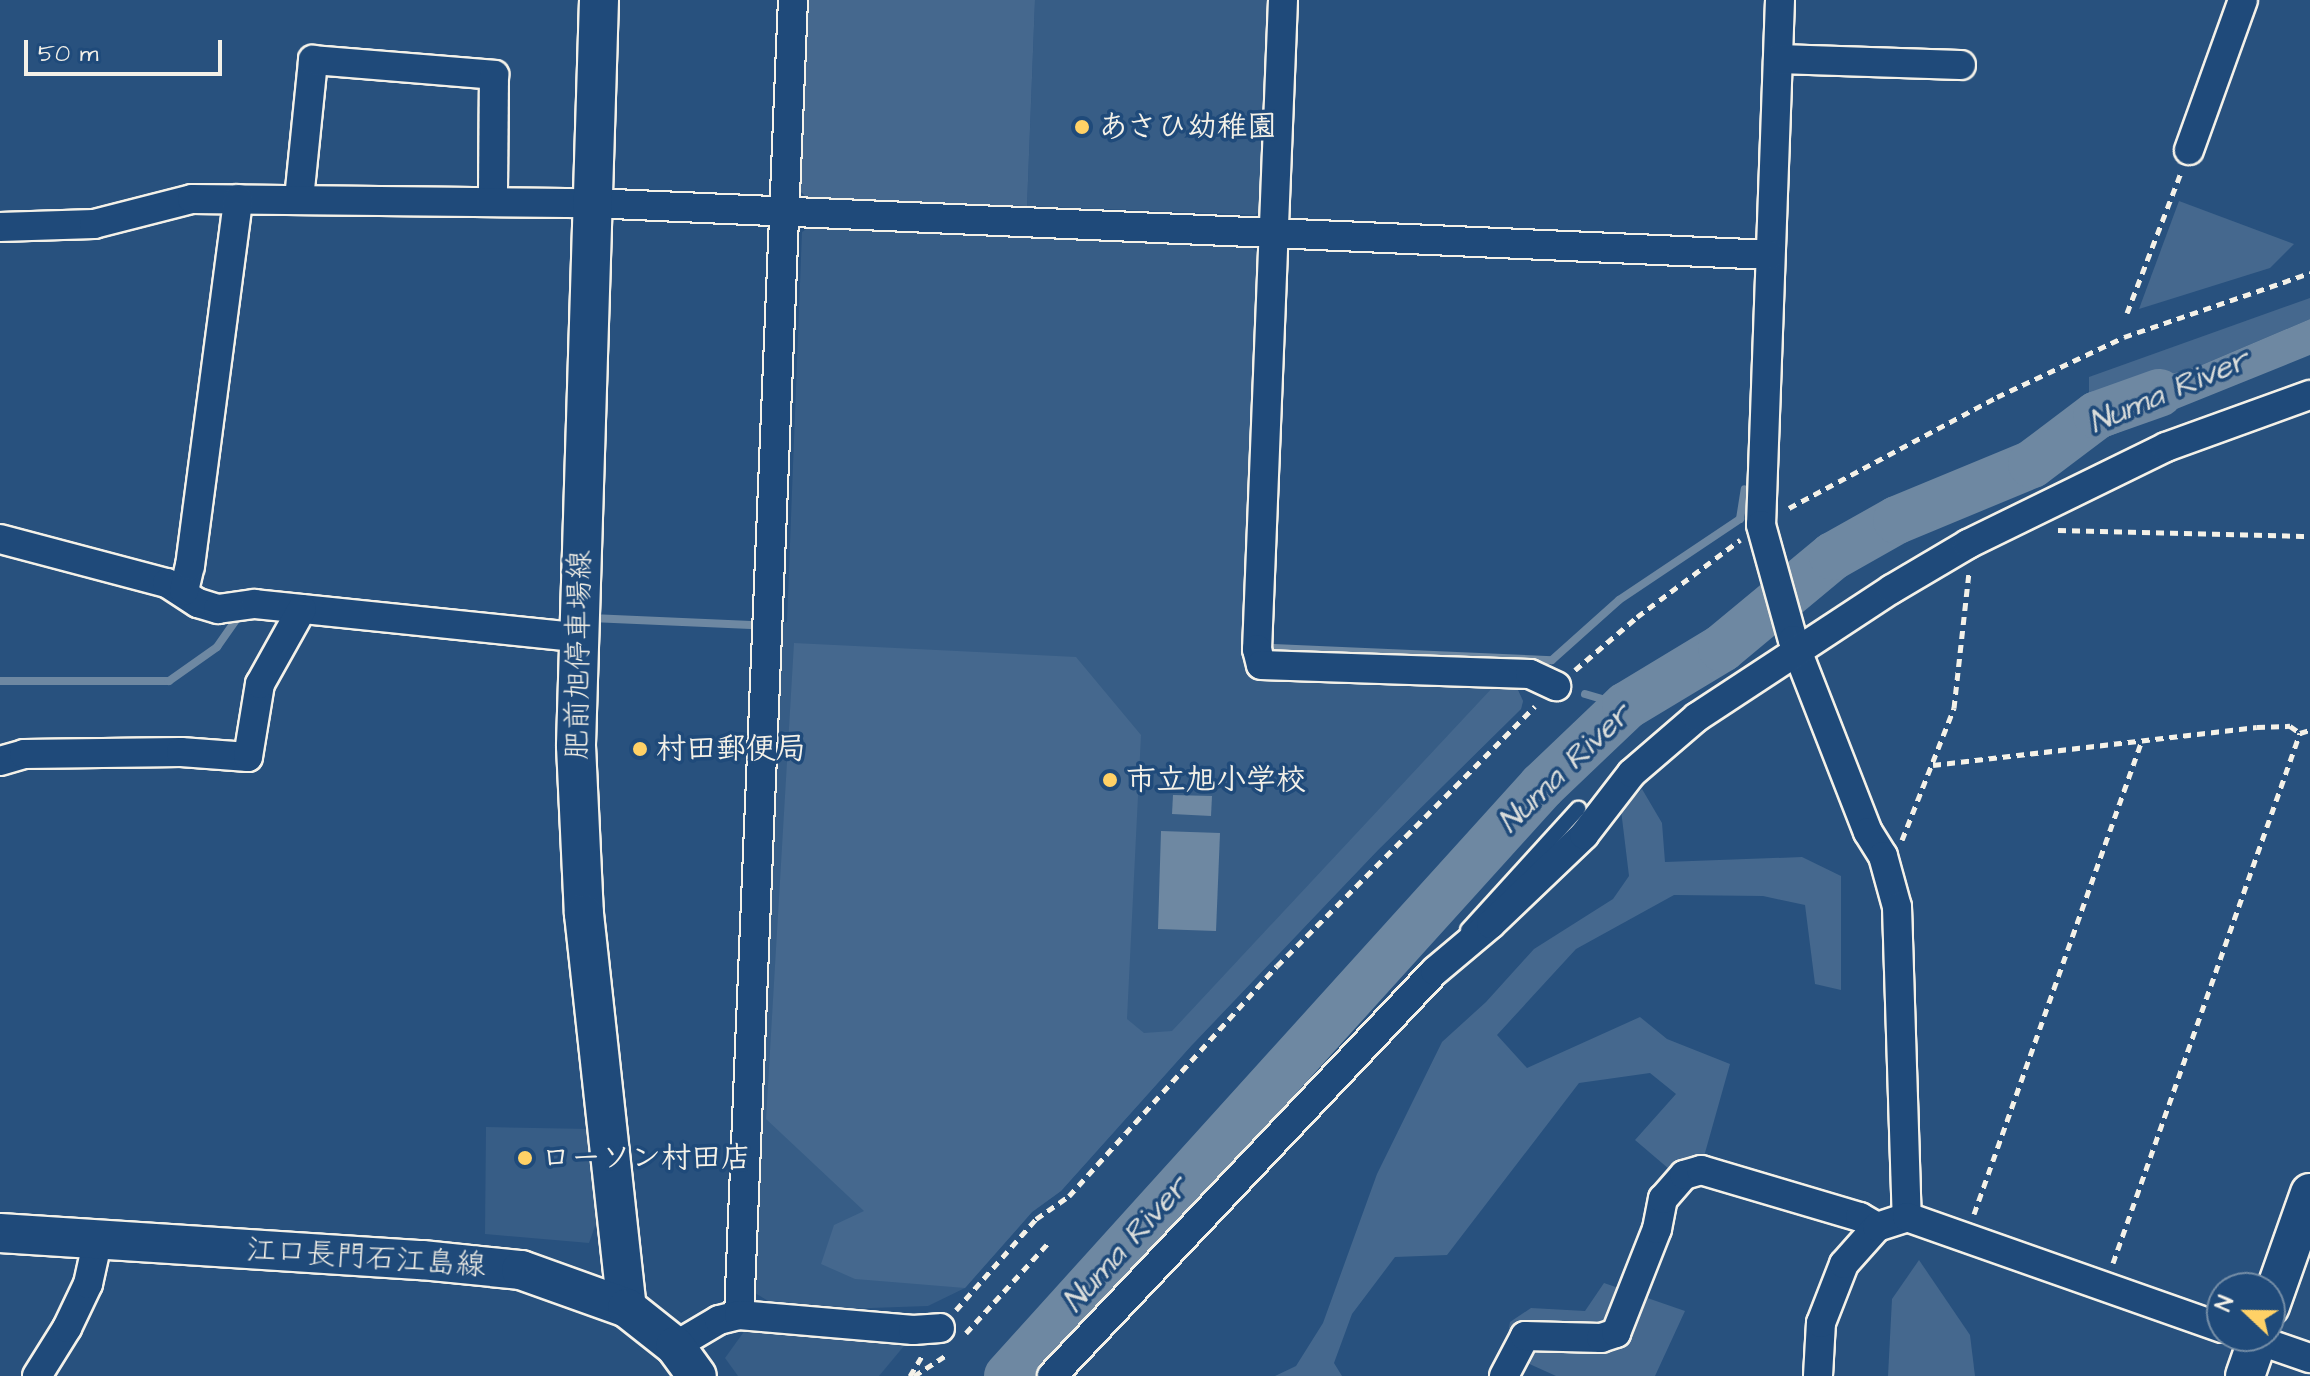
<!DOCTYPE html>
<html>
<head>
<meta charset="utf-8">
<style>
	body { margin:0 }
	#map { position:relative; width:2310px; height:1376px; overflow:hidden; background:#28517e; font-family:"Architects Daughter","Klee One",sans-serif }
	div>[style] { position:absolute }
	.built>* { inset:0; background:#375d86 }
	.green>* { inset:0; background:#45688e }
	.water>* { inset:0; background:#6e88a2 }
	.stream>* { height:8px; margin:-4px; padding:0 4px; transform-origin:4px; border-radius:4px; background:#6e88a2 }
	.river>* { height:48px; margin:-24px; padding:0 24px; transform-origin:24px; border-radius:24px; background:#6e88a2 }
	.path>* { height:5px; margin-top:-2.5px; transform-origin:0; background:repeating-linear-gradient(90deg,#f4f1e8 0 8px,transparent 0 14px) }
	.roads { filter:drop-shadow(2px 0 #f4f1e8) drop-shadow(-2px 0 #f4f1e8) drop-shadow(0 2px #f4f1e8) drop-shadow(0 -2px #f4f1e8) }
	.service>* { height:14px; margin:-7px; padding:0 7px; transform-origin:7px; border-radius:7px; background:#1f4a7a }
	.minor>* { height:28px; margin:-14px; padding:0 14px; transform-origin:14px; border-radius:14px; background:#1f4a7a }
	.secondary>* { height:38px; margin:-19px; padding:0 19px; transform-origin:19px; border-radius:19px; background:#1f4a7a }
	.dots>* { width:22px; height:22px; translate:-50% -50%; box-sizing:border-box; border:4px solid #1f4a7a; border-radius:50% }
	span { translate:-50% -50%; white-space:nowrap; text-align:center; line-height:1.15; -webkit-text-stroke:7px #1f4a7a; paint-order:stroke }
	.poi-label { font-size:30px; color:#f4f1e8; font-weight:700 }
	.left { translate:0 -50%; text-align:left }
	.street-label { font-size:30px; color:#f4f1e8 }
	.water-label { font-size:32px; color:#d9dcda; font-style:italic }
	.north { position:absolute; left:2206px; top:1272px; width:80px; height:80px; box-sizing:border-box; background:#1f4a7a; border:2px solid #748da6; border-radius:50%; rotate:292deg; font-size:22px; font-weight:700; line-height:32px; text-align:center; color:#f4f1e8 }
	.north::after { content:''; display:block; margin:auto; width:28px; height:36px; background:#ffd166; clip-path:polygon(50% 0,100% 100%,50% 72%,0 100%) }
	.scale { position:absolute; left:24px; top:40px; width:198px; height:36px; box-sizing:border-box; border:4px solid #f4f1e8; border-top:0; padding-left:10px; font-size:24px; line-height:28px; white-space:nowrap; color:#f4f1e8; -webkit-text-stroke:6px #1f4a7a; paint-order:stroke }
</style>
</head>
<body>
<div id="map">
	<div class="built">
		<i style="clip-path:polygon(1035px 0,1274px 0,1267px 206px,1255px 215px,1027px 206px)"></i>
		<i style="clip-path:polygon(811px 226px,1251px 246px,1264px 259px,1246px 656px,1251px 677px,1517px 688px,1523px 701px,1521px 709px,1378px 850px,1191px 1046px,1061px 1191px,1032px 1212px,965px 1288px,928px 1306px,785px 1311px,755px 1293px,751px 1272px,775px 636px,781px 636px,782px 623px,787px 622px,802px 232px)"></i>
		<i style="clip-path:polygon(486px 1127px,591px 1129px,599px 1215px,589px 1243px,485px 1234px)"></i>
		<i style="clip-path:polygon(748px 1326px,909px 1340px,879px 1376px,738px 1376px,725px 1358px)"></i>
	</div>
	<div class="green">
		<i style="clip-path:polygon(803px 0,1035px 0,1027px 206px,807px 198px,796px 187px)"></i>
		<i style="clip-path:polygon(2179px 201px,2294px 244px,2270px 268px,2139px 309px)"></i>
		<i style="clip-path:polygon(2310px 298px,2310px 319px,2197px 367px,2089px 396px,2089px 377px)"></i>
		<i style="clip-path:polygon(794px 643px,1076px 657px,1141px 735px,1127px 1019px,1144px 1033px,1172px 1031px,1493px 687px,1517px 688px,1523px 701px,1521px 709px,1378px 850px,1191px 1046px,1061px 1191px,1032px 1212px,965px 1288px,855px 1279px,821px 1264px,834px 1225px,864px 1211px,766px 1119px)"></i>
		<i style="clip-path:polygon(1642px 789px,1662px 823px,1665px 862px,1802px 857px,1841px 876px,1841px 990px,1815px 984px,1805px 905px,1763px 896px,1674px 895px,1576px 949px,1497px 1035px,1527px 1068px,1640px 1017px,1667px 1039px,1730px 1064px,1703px 1160px,1669px 1169px,1635px 1140px,1676px 1094px,1650px 1073px,1579px 1083px,1447px 1255px,1395px 1257px,1352px 1314px,1334px 1363px,1342px 1376px,1275px 1376px,1296px 1366px,1323px 1323px,1377px 1174px,1442px 1042px,1486px 1002px,1534px 949px,1613px 899px,1629px 876px,1621px 810px)"></i>
		<i style="clip-path:polygon(1919px 1260px,1970px 1335px,1975px 1376px,1888px 1376px,1892px 1299px)"></i>
		<i style="clip-path:polygon(1604px 1283px,1685px 1311px,1655px 1376px,1556px 1376px,1505px 1353px,1510px 1322px,1531px 1308px,1585px 1311px)"></i>
	</div>
	<div class="water">
		<i style="clip-path:polygon(2310px 319px,2310px 355px,2107px 437px,2089px 396px,2197px 367px)"></i>
		<i style="clip-path:polygon(1173px 795px,1212px 796px,1211px 816px,1172px 814px)"></i>
		<i style="clip-path:polygon(1161px 831px,1220px 833px,1216px 931px,1158px 929px)"></i>
	</div>
	<div class="stream">
		<i style="left:591px;top:618px;width:160px;rotate:2.5deg"></i>
		<i style="left:1273px;top:648px;width:279px;rotate:2.5deg"></i>
		<i style="left:1552px;top:660px;width:90px;rotate:-41.8deg"></i>
		<i style="left:1619px;top:600px;width:146px;rotate:-33.8deg"></i>
		<i style="left:1740px;top:519px;width:30px;rotate:-81deg"></i>
		<i style="left:0;top:681px;width:169px"></i>
		<i style="left:169px;top:681px;width:59px;rotate:-35.3deg"></i>
		<i style="left:217px;top:647px;width:38px;rotate:-55deg"></i>
		<i style="left:1585px;top:694px;width:43px;rotate:16.3deg"></i>
	</div>
	<div class="river">
		<i style="left:1008px;top:1376px;width:796px;rotate:-47.85deg"></i>
		<i style="left:1542px;top:786px;width:116px;rotate:-43.6deg"></i>
		<i style="left:1626px;top:706px;width:112px;rotate:-31.1deg"></i>
		<i style="left:1722px;top:648px;width:144px;rotate:-39.7deg"></i>
		<i style="left:1833px;top:556px;width:73px;rotate:-29.4deg"></i>
		<i style="left:1897px;top:520px;width:146px;rotate:-22.5deg"></i>
		<i style="left:2032px;top:464px;width:81px;rotate:-37deg"></i>
		<i style="left:2097px;top:415px;width:66px;rotate:-19.5deg"></i>
	</div>
	<div class="path">
		<i style="left:2127px;top:313px;width:151px;rotate:-69deg"></i>
		<i style="left:1789px;top:508px;width:236px;rotate:-28.1deg"></i>
		<i style="left:1997px;top:397px;width:140px;rotate:-25.3deg"></i>
		<i style="left:2124px;top:337px;width:197px;rotate:-19deg"></i>
		<i style="left:2058px;top:530px;width:252px;rotate:1.4deg"></i>
		<i style="left:1575px;top:670px;width:82px;rotate:-40.5deg"></i>
		<i style="left:1637px;top:617px;width:129px;rotate:-36.8deg"></i>
		<i style="left:1933px;top:765px;width:326px;rotate:-6.7deg"></i>
		<i style="left:2257px;top:727px;width:33px;rotate:-2deg"></i>
		<i style="left:2290px;top:726px;width:12px;rotate:35deg"></i>
		<i style="left:2300px;top:733px;width:10px;rotate:-17deg"></i>
		<i style="left:1902px;top:840px;width:142px;rotate:-68.5deg"></i>
		<i style="left:1954px;top:708px;width:136px;rotate:-83.7deg"></i>
		<i style="left:1974px;top:1214px;width:503px;rotate:-70.48deg"></i>
		<i style="left:2113px;top:1263px;width:562px;rotate:-70.57deg"></i>
		<i style="left:956px;top:1310px;width:121px;rotate:-48.7deg"></i>
		<i style="left:1036px;top:1219px;width:40px;rotate:-34.9deg"></i>
		<i style="left:1069px;top:1196px;width:310px;rotate:-47.9deg"></i>
		<i style="left:1277px;top:966px;width:366px;rotate:-45.2deg"></i>
		<i style="left:966px;top:1333px;width:123px;rotate:-47.6deg"></i>
		<i style="left:910px;top:1376px;width:23px;rotate:-59deg"></i>
		<i style="left:914px;top:1376px;width:38px;rotate:-33deg"></i>
	</div>
	<div class="roads">
		<div class="service">
			<i style="left:1468px;top:930px;width:164px;rotate:-47.7deg"></i>
		</div>
		<div class="minor">
			<i style="left:1283px;top:0;width:650px;rotate:92.29deg"></i>
			<i style="left:1257px;top:649px;width:16px;rotate:76deg"></i>
			<i style="left:1261px;top:665px;width:269px;rotate:1.9deg"></i>
			<i style="left:1530px;top:674px;width:29px;rotate:25deg"></i>
			<i style="left:1780px;top:0;width:525px;rotate:92.07deg"></i>
			<i style="left:1761px;top:525px;width:119px;rotate:74.5deg"></i>
			<i style="left:1793px;top:640px;width:206px;rotate:68.7deg"></i>
			<i style="left:1868px;top:832px;width:28px;rotate:58deg"></i>
			<i style="left:1883px;top:856px;width:53px;rotate:74.6deg"></i>
			<i style="left:1897px;top:907px;width:310px;rotate:88.2deg"></i>
			<i style="left:1778px;top:59px;width:183px;rotate:1.9deg"></i>
			<i style="left:2189px;top:150px;width:159px;rotate:-70.2deg"></i>
			<i style="left:299px;top:199px;width:140px;rotate:-84.2deg"></i>
			<i style="left:313px;top:60px;width:182px;rotate:4.7deg"></i>
			<i style="left:494px;top:75px;width:127px;rotate:90.5deg"></i>
			<i style="left:0;top:227px;width:94px;rotate:-1.8deg"></i>
			<i style="left:94px;top:224px;width:101px;rotate:-14.3deg"></i>
			<i style="left:192px;top:199px;width:398px;rotate:0.6deg"></i>
			<i style="left:590px;top:203px;width:1181px;rotate:2.52deg"></i>
			<i style="left:0;top:539px;width:173px;rotate:14.8deg"></i>
			<i style="left:167px;top:583px;width:37px;rotate:33deg"></i>
			<i style="left:198px;top:603px;width:21px;rotate:17deg"></i>
			<i style="left:218px;top:609px;width:37px;rotate:-8deg"></i>
			<i style="left:255px;top:604px;width:324px;rotate:5.9deg"></i>
			<i style="left:184px;top:591px;width:26px;rotate:-77deg"></i>
			<i style="left:190px;top:566px;width:370px;rotate:-82.5deg"></i>
			<i style="left:0;top:761px;width:25px;rotate:-16deg"></i>
			<i style="left:24px;top:754px;width:157px;rotate:-0.7deg"></i>
			<i style="left:181px;top:752px;width:67px;rotate:4.3deg"></i>
			<i style="left:248px;top:757px;width:74px;rotate:-80.7deg"></i>
			<i style="left:260px;top:684px;width:86px;rotate:-60.8deg"></i>
			<i style="left:739px;top:1315px;width:1316px;rotate:-87.65deg"></i>
			<i style="left:2246px;top:1336px;width:68px;rotate:19deg"></i>
			<i style="left:675px;top:1346px;width:51px;rotate:-30.6deg"></i>
			<i style="left:719px;top:1320px;width:21px;rotate:-14deg"></i>
			<i style="left:739px;top:1315px;width:175px;rotate:4.9deg"></i>
			<i style="left:913px;top:1330px;width:27px;rotate:-4deg"></i>
			<i style="left:37px;top:1376px;width:57px;rotate:-58deg"></i>
			<i style="left:67px;top:1328px;width:49px;rotate:-64.5deg"></i>
			<i style="left:88px;top:1284px;width:46px;rotate:-77.5deg"></i>
			<i style="left:1052px;top:1376px;width:557px;rotate:-46.6deg"></i>
			<i style="left:1435px;top:971px;width:73px;rotate:-40deg"></i>
			<i style="left:1491px;top:924px;width:129px;rotate:-43.7deg"></i>
			<i style="left:1584px;top:835px;width:78px;rotate:-52.3deg"></i>
			<i style="left:1632px;top:773px;width:86px;rotate:-40.7deg"></i>
			<i style="left:1697px;top:717px;width:233px;rotate:-33.3deg"></i>
			<i style="left:1892px;top:589px;width:88px;rotate:-30.6deg"></i>
			<i style="left:1968px;top:544px;width:220px;rotate:-26.1deg"></i>
			<i style="left:2166px;top:447px;width:153px;rotate:-19.9deg"></i>
			<i style="left:1504px;top:1376px;width:45px;rotate:-62.3deg"></i>
			<i style="left:1525px;top:1336px;width:76px;rotate:1.5deg"></i>
			<i style="left:1601px;top:1338px;width:16px;rotate:-18deg"></i>
			<i style="left:1616px;top:1333px;width:112px;rotate:-68.5deg"></i>
			<i style="left:1657px;top:1229px;width:31px;rotate:-79deg"></i>
			<i style="left:1663px;top:1199px;width:32px;rotate:-49deg"></i>
			<i style="left:1684px;top:1175px;width:18px;rotate:-16deg"></i>
			<i style="left:1701px;top:1170px;width:166px;rotate:16.5deg"></i>
			<i style="left:1860px;top:1217px;width:20px;rotate:30deg"></i>
			<i style="left:1818px;top:1376px;width:53px;rotate:-86.8deg"></i>
			<i style="left:1821px;top:1323px;width:63px;rotate:-68.7deg"></i>
			<i style="left:1844px;top:1264px;width:50px;rotate:-48.3deg"></i>
			<i style="left:1877px;top:1227px;width:32px;rotate:-18deg"></i>
			<i style="left:1907px;top:1217px;width:334px;rotate:19.4deg"></i>
		</div>
		<div class="secondary">
			<i style="left:599px;top:0;width:746px;rotate:91.77deg"></i>
			<i style="left:576px;top:746px;width:168px;rotate:87.3deg"></i>
			<i style="left:584px;top:914px;width:396px;rotate:83.8deg"></i>
			<i style="left:0;top:1233px;width:423px;rotate:3.7deg"></i>
			<i style="left:422px;top:1260px;width:100px;rotate:5.8deg"></i>
			<i style="left:521px;top:1270px;width:113px;rotate:19.7deg"></i>
			<i style="left:627px;top:1308px;width:61px;rotate:38.4deg"></i>
			<i style="left:675px;top:1346px;width:37px;rotate:54deg"></i>
			<i style="left:2270px;top:1306px;width:120px;rotate:-70.5deg"></i>
			<i style="left:2245px;top:1376px;width:42px;rotate:-70.7deg"></i>
		</div>
	</div>
	<div class="dots">
		<i style="left:1082px;top:127px;background:#ffd166"></i>
		<i style="left:640px;top:749px;background:#ffd166"></i>
		<i style="left:1110px;top:780px;background:#ffd166"></i>
		<i style="left:525px;top:1158px;background:#ffd166"></i>
	</div>
	<div class="poi-label">
		<span class="left" style="left:1098px;top:127px">あさひ幼稚園</span>
		<span class="left" style="left:656px;top:749px">村田郵便局</span>
		<span class="left" style="left:1126px;top:780px">市立旭小学校</span>
		<span class="left" style="left:541px;top:1158px">ローソン村田店</span>
	</div>
	<div class="street-label">
		<span style="left:579px;top:655px;rotate:-89deg">肥前旭停車場線</span>
		<span style="left:366px;top:1258px;rotate:4deg">江口長門石江島線</span>
	</div>
	<div class="water-label">
		<span style="left:2169px;top:392px;rotate:-23deg">Numa River</span>
		<span style="left:1565px;top:769px;rotate:-44deg">Numa River</span>
		<span style="left:1126px;top:1245px;rotate:-48deg">Numa River</span>
	</div>
	<div class="north">N</div>
	<div class="scale">50 m</div>
</div>
</body>
</html>
